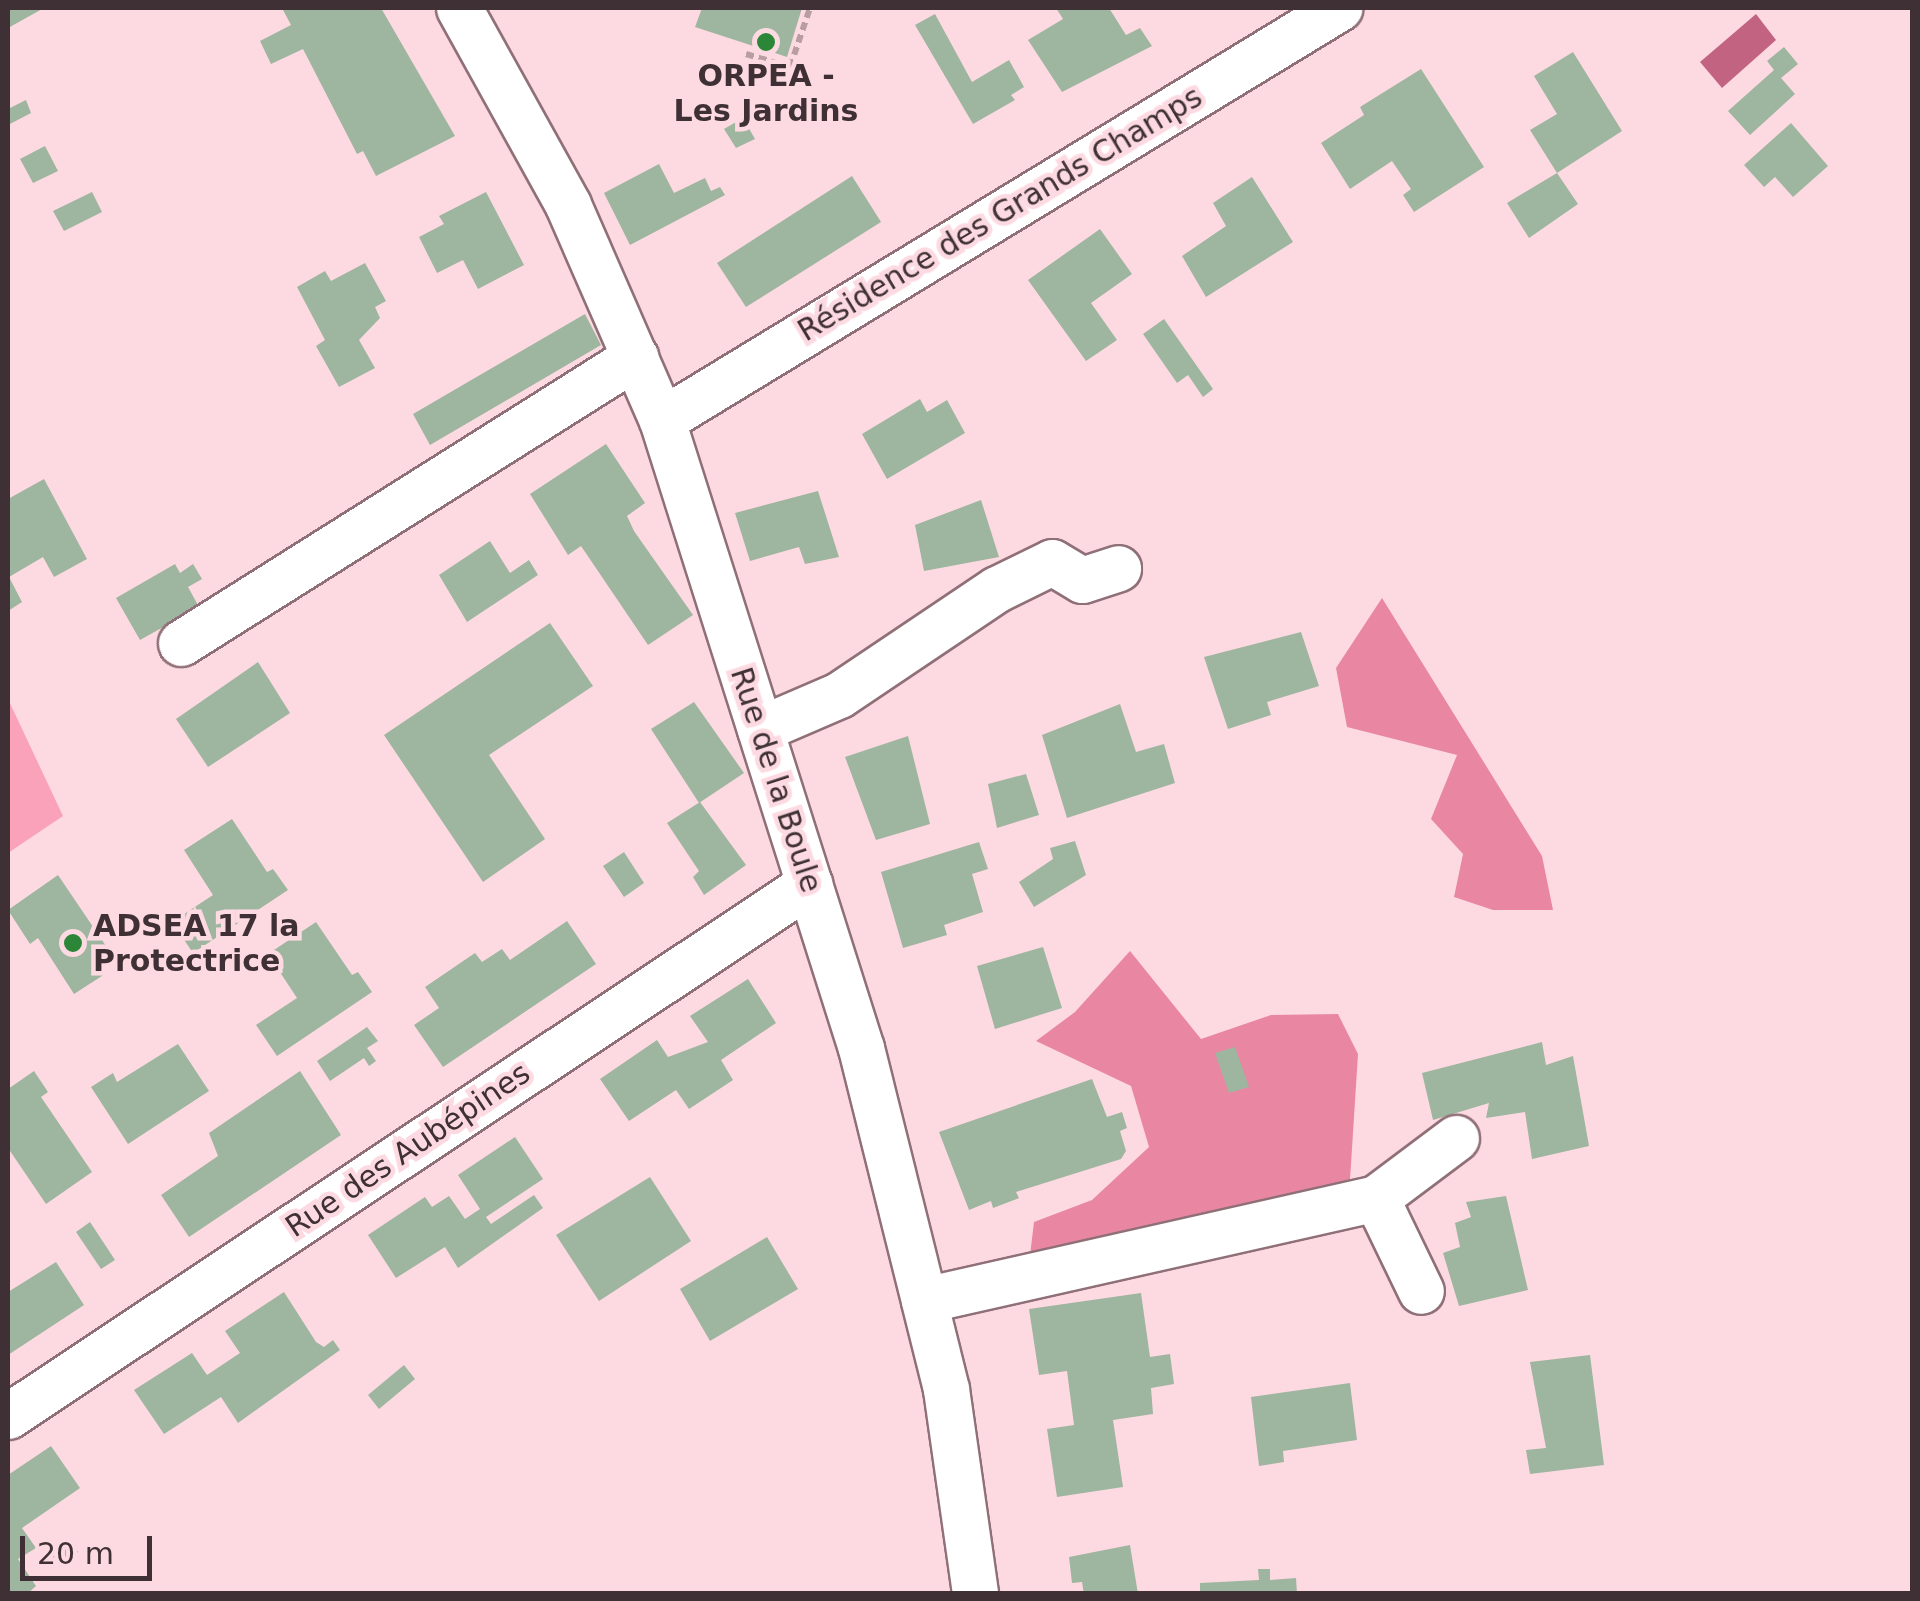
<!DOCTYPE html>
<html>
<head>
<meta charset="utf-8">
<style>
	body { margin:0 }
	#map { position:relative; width:1920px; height:1601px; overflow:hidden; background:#fddae2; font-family:"DejaVu Sans",sans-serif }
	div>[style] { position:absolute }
	.green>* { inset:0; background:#faa2ba }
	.forest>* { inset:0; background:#e987a3 }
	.water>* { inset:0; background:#c26481 }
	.building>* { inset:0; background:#9eb59f }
	.path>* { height:6px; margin-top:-3px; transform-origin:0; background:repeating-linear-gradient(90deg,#b89da3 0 8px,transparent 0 13px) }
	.roads { filter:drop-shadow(2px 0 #907078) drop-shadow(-2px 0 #907078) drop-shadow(0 2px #907078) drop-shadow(0 -2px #907078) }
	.minor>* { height:45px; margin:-22.5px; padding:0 22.5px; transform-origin:22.5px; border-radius:22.5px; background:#fff }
	.dots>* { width:28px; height:28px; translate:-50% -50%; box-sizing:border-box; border:5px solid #fddae2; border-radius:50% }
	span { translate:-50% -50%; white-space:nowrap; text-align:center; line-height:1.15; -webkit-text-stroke:9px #fddae2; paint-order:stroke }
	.poi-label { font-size:30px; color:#3e3034; font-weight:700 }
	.left { translate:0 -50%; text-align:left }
	.street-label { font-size:30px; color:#3e3034 }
	.frame { position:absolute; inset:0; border:10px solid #3e3034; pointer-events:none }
	.scale { position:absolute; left:20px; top:1536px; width:132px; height:45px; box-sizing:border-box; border:5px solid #3e3034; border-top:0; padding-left:12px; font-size:30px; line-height:35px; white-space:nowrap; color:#3e3034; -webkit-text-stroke:8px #fddae2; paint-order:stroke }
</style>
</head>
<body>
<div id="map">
	<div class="green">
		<i style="clip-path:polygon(8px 699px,63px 816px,8px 853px)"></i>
	</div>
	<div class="forest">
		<i style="clip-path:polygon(1382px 598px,1542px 856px,1553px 910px,1493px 910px,1454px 897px,1463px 854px,1431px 819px,1457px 755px,1347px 727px,1336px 668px)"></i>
		<i style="clip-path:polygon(1130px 951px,1201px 1039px,1271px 1015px,1338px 1014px,1358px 1054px,1350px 1180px,1030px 1255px,1034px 1222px,1092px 1200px,1149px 1147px,1131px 1086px,1036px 1041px,1075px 1012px)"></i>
	</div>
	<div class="water">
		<i style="clip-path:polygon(1756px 14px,1776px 40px,1722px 88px,1700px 62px)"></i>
	</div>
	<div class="building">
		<i style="clip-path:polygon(8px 8px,44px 8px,8px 28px)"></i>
		<i style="clip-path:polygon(282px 8px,381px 8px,455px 136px,376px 176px,363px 151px,357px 154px,303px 49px,271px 64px,260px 41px,291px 25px)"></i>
		<i style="clip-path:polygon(702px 8px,802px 8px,787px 57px,695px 27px)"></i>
		<i style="clip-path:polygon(1056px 8px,1109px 8px,1126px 35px,1140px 28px,1152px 46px,1062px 92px,1028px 40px,1063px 19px)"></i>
		<i style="clip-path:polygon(935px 14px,972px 82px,1009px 60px,1024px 87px,1011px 95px,1015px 100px,973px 124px,915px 25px)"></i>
		<i style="clip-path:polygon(1784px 47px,1798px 64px,1781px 78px,1795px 94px,1750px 135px,1728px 111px,1774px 70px,1767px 61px)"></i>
		<i style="clip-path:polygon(1573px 52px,1622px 131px,1557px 173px,1578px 204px,1529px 238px,1507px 203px,1557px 173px,1530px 130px,1557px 114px,1534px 76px)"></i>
		<i style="clip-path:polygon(1421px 69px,1484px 167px,1414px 212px,1403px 195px,1411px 189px,1392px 161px,1350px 189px,1321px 143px,1364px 115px,1360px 107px)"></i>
		<i style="clip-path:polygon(26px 100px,31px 113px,8px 125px,8px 109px)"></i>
		<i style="clip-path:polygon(743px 118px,755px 139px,736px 148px,724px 129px)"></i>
		<i style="clip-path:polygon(1791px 123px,1828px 166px,1793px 197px,1775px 177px,1764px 187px,1744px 165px)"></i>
		<i style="clip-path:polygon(45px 146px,58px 171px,33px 183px,20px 159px)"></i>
		<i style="clip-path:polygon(659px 164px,674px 193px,705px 178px,711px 191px,720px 187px,725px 195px,630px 245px,604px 193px)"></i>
		<i style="clip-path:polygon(852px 176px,881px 222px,746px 307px,717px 263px)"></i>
		<i style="clip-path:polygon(1252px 177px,1293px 242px,1206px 297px,1182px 256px,1226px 226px,1213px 203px)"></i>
		<i style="clip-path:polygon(92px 192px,102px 212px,64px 231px,53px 211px)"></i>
		<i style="clip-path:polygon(486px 192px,524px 265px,478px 289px,463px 260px,437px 273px,419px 237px,444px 224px,439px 216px)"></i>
		<i style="clip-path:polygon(1100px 229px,1132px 274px,1091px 303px,1117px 340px,1086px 361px,1028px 280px)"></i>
		<i style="clip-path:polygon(365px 263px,386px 301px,375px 307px,380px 318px,359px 340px,375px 368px,339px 387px,316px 346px,325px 340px,297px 287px,325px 271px,331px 281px)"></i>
		<i style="clip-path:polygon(585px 314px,601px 345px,430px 445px,413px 414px)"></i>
		<i style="clip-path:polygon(1164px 319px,1213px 389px,1203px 397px,1188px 375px,1177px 383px,1143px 334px)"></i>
		<i style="clip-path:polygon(920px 399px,927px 412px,947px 400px,965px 433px,887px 479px,862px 434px)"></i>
		<i style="clip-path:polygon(606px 444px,645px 503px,627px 516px,634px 531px,693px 615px,648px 645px,581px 546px,568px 555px,530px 494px)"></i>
		<i style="clip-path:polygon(44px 479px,87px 559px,54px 577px,43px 557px,9px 577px,22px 602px,8px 611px,8px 499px)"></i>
		<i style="clip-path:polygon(818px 491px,839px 557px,805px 564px,799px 547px,750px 561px,735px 513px)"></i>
		<i style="clip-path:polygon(981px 500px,999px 557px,924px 571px,915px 525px)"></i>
		<i style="clip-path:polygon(490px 541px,510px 573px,529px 560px,538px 575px,467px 622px,439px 575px)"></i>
		<i style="clip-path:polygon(175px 564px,180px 573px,193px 564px,202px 579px,188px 587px,199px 607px,140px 640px,116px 598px)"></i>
		<i style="clip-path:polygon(550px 623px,593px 686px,489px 755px,545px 839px,483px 882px,384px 735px)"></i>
		<i style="clip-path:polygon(1301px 632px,1319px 686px,1267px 702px,1271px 715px,1228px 729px,1204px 657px)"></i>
		<i style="clip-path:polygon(258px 662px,290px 713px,208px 767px,176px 719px)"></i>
		<i style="clip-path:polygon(694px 702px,744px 773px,699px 803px,651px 729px)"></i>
		<i style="clip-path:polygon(1120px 704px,1136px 752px,1164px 744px,1175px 783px,1067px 818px,1042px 735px)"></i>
		<i style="clip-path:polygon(908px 736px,930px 824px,876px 840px,845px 757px)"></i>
		<i style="clip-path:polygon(1026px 774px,1039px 815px,997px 828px,988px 784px)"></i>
		<i style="clip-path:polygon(700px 802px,746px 865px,704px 895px,693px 877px,699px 871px,667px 823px)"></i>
		<i style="clip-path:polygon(232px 819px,267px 872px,273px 869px,288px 890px,193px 953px,172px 922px,213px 895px,184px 850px)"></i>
		<i style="clip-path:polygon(1075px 841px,1086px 875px,1034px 907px,1019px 882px,1053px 859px,1050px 848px)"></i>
		<i style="clip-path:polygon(979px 842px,988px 869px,972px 874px,983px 912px,944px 925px,947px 935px,903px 948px,881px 872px)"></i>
		<i style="clip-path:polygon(624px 852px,644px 883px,624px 897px,603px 866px)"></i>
		<i style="clip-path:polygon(58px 875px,108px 949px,94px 957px,105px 974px,74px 994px,38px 938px,30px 944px,8px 910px)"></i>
		<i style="clip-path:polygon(567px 921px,596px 964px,443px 1067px,414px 1025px,439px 1008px,425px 987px,475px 953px,482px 962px,502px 949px,510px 960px)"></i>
		<i style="clip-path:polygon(316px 922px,352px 975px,358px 972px,372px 992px,277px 1056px,256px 1025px,297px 998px,268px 954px)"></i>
		<i style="clip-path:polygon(1043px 947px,1062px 1008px,995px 1029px,977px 966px)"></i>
		<i style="clip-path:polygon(748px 979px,776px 1023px,721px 1060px,733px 1080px,689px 1109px,676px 1090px,629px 1121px,600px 1079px,657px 1040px,668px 1057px,708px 1042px,690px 1016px)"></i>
		<i style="clip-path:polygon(367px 1027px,378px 1041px,367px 1048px,376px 1061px,369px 1066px,364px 1058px,330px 1081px,317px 1061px)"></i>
		<i style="clip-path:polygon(1542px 1042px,1546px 1065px,1573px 1056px,1589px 1146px,1532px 1159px,1525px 1112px,1486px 1118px,1489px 1103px,1433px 1120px,1422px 1073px)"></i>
		<i style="clip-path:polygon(178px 1044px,209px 1091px,128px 1144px,91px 1087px,113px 1073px,117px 1082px)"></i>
		<i style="clip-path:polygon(1235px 1047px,1249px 1087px,1229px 1093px,1215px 1053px)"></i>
		<i style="clip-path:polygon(34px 1071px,48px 1092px,41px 1097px,92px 1172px,46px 1204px,8px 1148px,8px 1089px)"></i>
		<i style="clip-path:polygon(300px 1071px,341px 1135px,189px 1237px,161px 1195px,218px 1156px,209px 1133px)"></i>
		<i style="clip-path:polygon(1092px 1079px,1107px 1117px,1122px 1112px,1127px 1128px,1120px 1131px,1126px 1151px,1121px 1159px,1016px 1192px,1019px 1198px,993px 1208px,991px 1201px,969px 1210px,939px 1132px)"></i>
		<i style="clip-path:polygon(515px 1137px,543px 1179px,486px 1217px,491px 1224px,534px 1195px,543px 1208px,458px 1268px,445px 1247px,396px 1278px,368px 1235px,425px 1197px,432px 1207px,449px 1196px,465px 1219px,480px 1209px,458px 1175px)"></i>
		<i style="clip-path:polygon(650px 1177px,691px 1241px,599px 1301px,556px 1235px)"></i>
		<i style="clip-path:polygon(1506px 1196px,1528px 1290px,1459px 1306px,1443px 1253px,1460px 1247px,1455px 1223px,1471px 1217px,1466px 1202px)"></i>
		<i style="clip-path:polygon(90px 1222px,115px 1260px,101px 1269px,76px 1232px)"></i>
		<i style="clip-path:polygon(767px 1237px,798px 1289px,710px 1341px,680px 1289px)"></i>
		<i style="clip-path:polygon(56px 1262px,84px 1305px,8px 1355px,8px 1292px)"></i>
		<i style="clip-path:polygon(284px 1292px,316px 1342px,324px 1347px,333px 1340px,340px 1350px,238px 1423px,221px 1397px,164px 1434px,134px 1390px,192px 1353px,207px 1375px,240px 1353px,225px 1331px)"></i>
		<i style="clip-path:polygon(1141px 1293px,1150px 1357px,1170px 1354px,1174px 1384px,1151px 1388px,1153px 1414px,1113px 1420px,1123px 1487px,1057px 1497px,1047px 1429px,1074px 1425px,1067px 1371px,1039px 1375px,1029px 1309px)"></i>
		<i style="clip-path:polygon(1590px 1355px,1604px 1465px,1530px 1474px,1526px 1450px,1546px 1448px,1530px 1362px)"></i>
		<i style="clip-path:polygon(404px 1365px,415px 1379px,379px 1409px,368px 1395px)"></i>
		<i style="clip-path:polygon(1350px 1383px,1357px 1440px,1283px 1451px,1284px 1462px,1259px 1466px,1251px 1397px)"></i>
		<i style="clip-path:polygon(51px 1446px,80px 1488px,22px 1528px,36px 1548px,18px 1559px,36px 1586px,27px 1594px,8px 1594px,8px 1475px)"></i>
		<i style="clip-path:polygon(68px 1539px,78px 1552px,60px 1567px,50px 1554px)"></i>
		<i style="clip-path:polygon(1130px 1545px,1138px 1594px,1084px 1594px,1082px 1582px,1072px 1583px,1069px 1557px)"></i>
		<i style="clip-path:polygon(1258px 1569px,1270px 1569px,1270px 1580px,1296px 1578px,1297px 1594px,1200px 1594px,1200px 1583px,1259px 1580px)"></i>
	</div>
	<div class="path">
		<i style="left:746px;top:54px;width:46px;rotate:16.5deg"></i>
		<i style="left:790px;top:67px;width:62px;rotate:-71.3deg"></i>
	</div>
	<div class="roads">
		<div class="minor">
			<i style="left:459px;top:8px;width:225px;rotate:61deg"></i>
			<i style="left:568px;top:205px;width:235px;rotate:66.4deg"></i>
			<i style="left:662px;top:420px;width:659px;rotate:72.42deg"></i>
			<i style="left:861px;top:1048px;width:351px;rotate:76deg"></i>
			<i style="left:946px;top:1389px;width:207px;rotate:81.9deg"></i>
			<i style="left:662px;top:420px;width:793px;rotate:-31.32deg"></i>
			<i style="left:181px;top:643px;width:537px;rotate:-32.21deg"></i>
			<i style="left:760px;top:729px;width:86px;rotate:-23.3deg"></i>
			<i style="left:839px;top:695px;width:190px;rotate:-33.9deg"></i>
			<i style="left:997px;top:589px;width:61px;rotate:-26.1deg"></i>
			<i style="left:1052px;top:562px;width:35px;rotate:31deg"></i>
			<i style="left:1082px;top:580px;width:38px;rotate:-18deg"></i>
			<i style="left:1376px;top:1198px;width:103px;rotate:64.2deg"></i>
			<i style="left:924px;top:1300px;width:463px;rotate:-12.7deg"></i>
			<i style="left:1376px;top:1198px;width:100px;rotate:-36.9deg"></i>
			<i style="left:8px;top:1416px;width:962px;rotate:-33.59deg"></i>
		</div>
	</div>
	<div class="dots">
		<i style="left:766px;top:42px;background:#2b8637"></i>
		<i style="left:73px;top:943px;background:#2b8637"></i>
	</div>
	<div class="poi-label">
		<span style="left:766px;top:93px">ORPEA -<br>Les Jardins</span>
		<span class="left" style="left:93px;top:943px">ADSEA 17 la<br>Protectrice</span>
	</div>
	<div class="street-label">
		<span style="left:1000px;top:214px;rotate:-31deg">Résidence des Grands Champs</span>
		<span style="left:776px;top:780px;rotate:72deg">Rue de la Boule</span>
		<span style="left:408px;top:1150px;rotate:-34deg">Rue des Aubépines</span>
	</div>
	<div class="frame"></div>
	<div class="scale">20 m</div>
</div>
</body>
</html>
